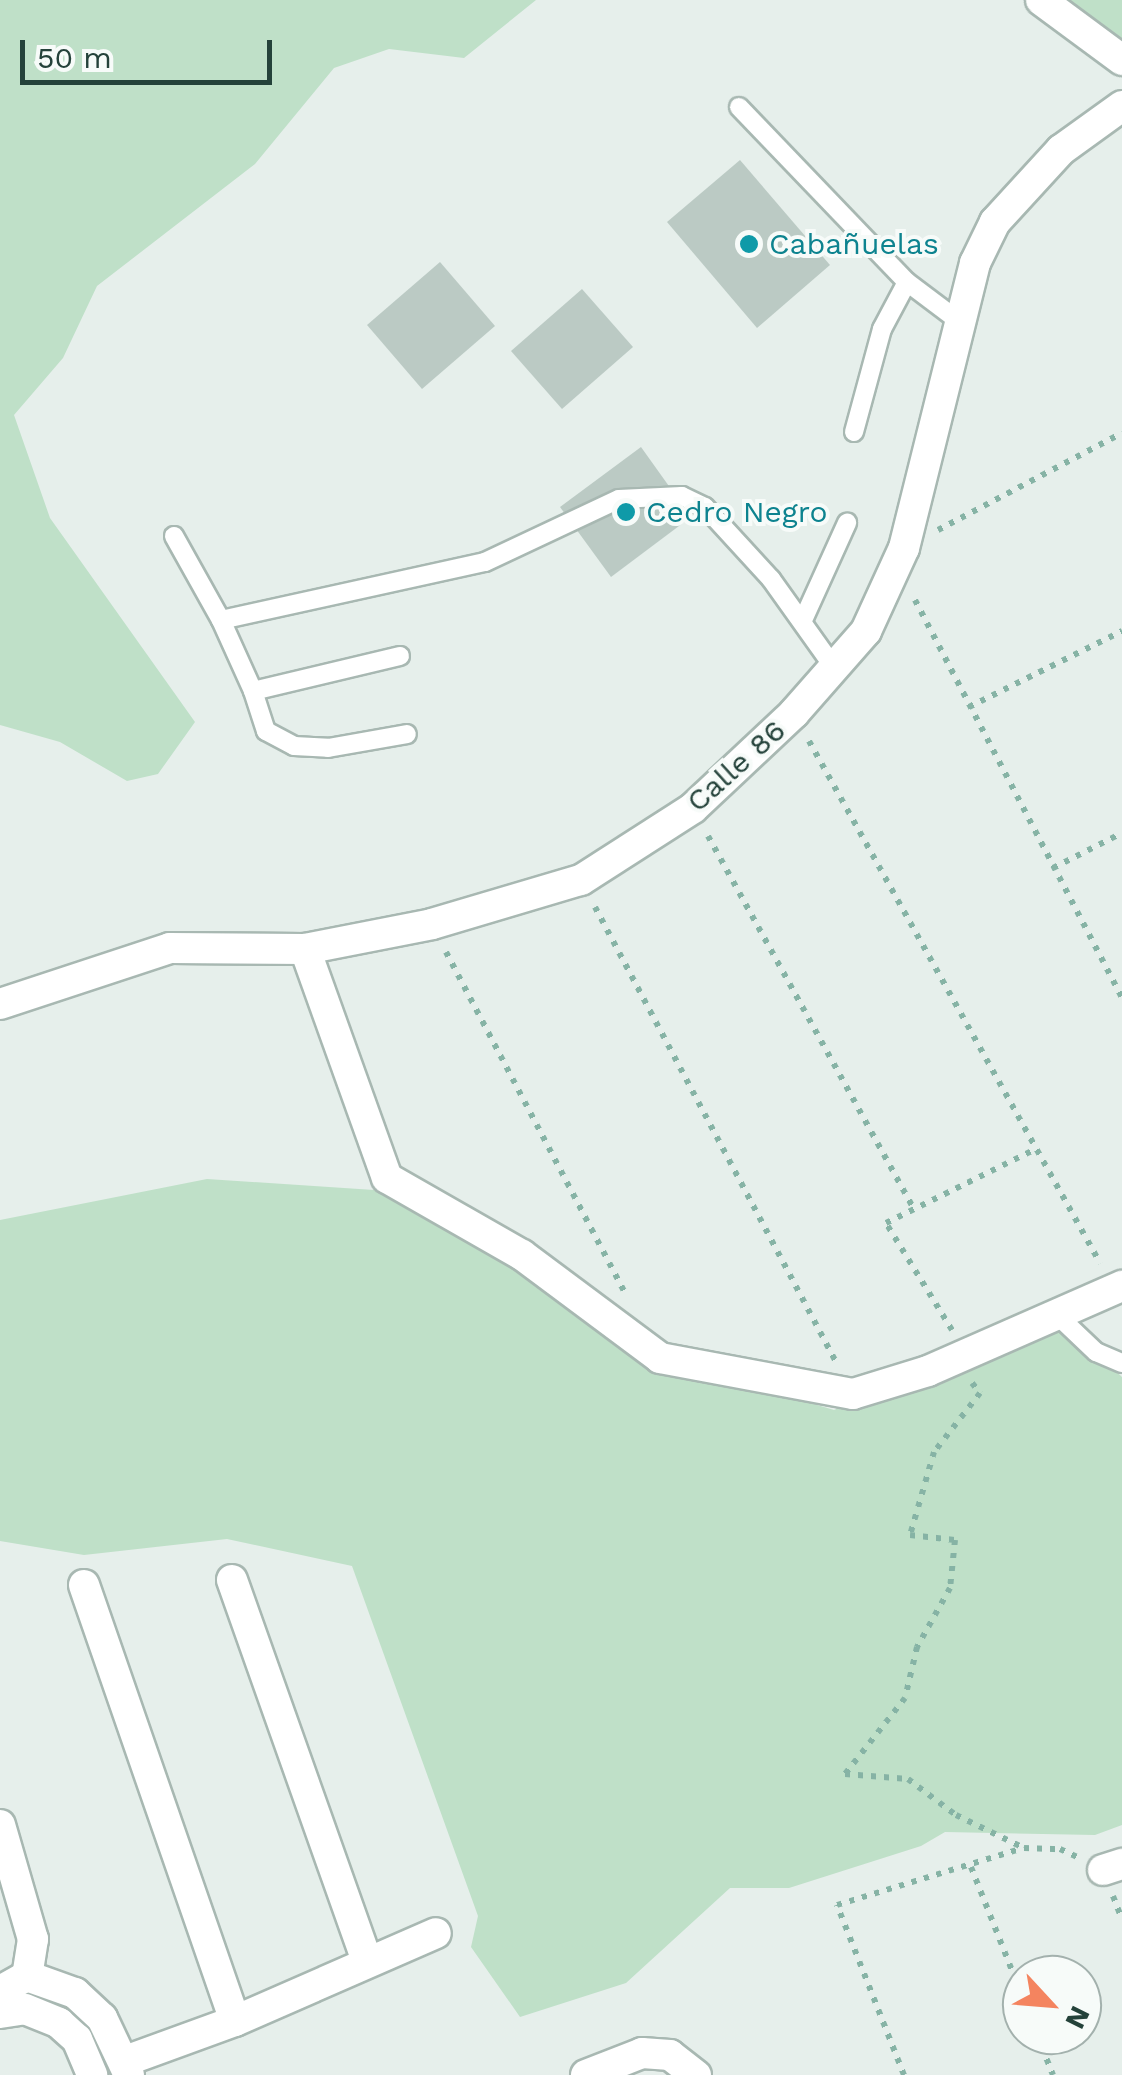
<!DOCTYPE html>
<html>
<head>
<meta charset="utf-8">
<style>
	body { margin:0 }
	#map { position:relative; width:1122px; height:2075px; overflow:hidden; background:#e6efeb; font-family:"Work Sans",sans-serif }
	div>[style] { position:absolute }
	.green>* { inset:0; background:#bfe0c8 }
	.building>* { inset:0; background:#bbcac4 }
	.path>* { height:6px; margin-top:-3px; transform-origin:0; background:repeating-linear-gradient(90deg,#86b3a5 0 5px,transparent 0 13px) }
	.roads { filter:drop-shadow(2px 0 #a8b8b2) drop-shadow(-2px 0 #a8b8b2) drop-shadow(0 2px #a8b8b2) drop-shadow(0 -2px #a8b8b2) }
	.service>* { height:18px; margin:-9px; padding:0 9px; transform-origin:9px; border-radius:9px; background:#fff }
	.minor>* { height:30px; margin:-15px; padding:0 15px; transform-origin:15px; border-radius:15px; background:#fff }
	.tertiary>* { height:30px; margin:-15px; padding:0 15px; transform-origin:15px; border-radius:15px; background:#fff }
	.secondary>* { height:30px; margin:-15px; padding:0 15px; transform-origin:15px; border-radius:15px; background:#fff }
	.dots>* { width:28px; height:28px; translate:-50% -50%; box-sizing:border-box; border:5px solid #f7fbf9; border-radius:50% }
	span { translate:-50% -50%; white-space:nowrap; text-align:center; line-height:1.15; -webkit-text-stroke:8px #f7fbf9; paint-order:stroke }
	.culture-label { font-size:30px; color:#0d838f }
	.left { translate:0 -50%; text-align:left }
	.street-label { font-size:30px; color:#24423a }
	.north { position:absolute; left:1002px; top:1955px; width:100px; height:100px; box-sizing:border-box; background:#f7fbf9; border:2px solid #a3b1ad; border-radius:50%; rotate:116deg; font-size:28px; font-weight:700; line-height:40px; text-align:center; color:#24423a }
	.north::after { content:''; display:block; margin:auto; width:35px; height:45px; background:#f4845f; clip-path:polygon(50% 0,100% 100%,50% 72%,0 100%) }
	.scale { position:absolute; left:20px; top:40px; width:252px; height:45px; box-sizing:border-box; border:5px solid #24423a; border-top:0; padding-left:12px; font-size:30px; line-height:35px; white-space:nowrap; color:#24423a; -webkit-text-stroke:8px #f7fbf9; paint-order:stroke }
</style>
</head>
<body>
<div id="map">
	<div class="green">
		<i style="clip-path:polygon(0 0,536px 0,464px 58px,389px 49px,334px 68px,255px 164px,97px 286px,63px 358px,14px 415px,50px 518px,195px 722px,158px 774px,127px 781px,60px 742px,0 725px)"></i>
		<i style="clip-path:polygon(1064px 0,1122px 0,1122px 48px)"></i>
		<i style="clip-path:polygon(207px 1179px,374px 1190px,522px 1255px,660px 1358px,834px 1410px,1057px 1315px,1122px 1377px,1122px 1825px,1095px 1835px,945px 1832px,921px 1846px,789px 1888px,730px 1888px,626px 1983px,520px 2017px,471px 1947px,478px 1916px,352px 1566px,227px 1539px,84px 1555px,0 1541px,0 1220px)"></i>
	</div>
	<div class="building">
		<i style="clip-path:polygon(740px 160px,830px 265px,757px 328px,667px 222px)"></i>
		<i style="clip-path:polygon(440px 262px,495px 326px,422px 389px,367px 325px)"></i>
		<i style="clip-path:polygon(582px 289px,633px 347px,562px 409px,511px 351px)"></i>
		<i style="clip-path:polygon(641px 447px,691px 517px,611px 577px,560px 507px)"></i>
	</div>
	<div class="path">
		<i style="left:938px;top:530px;width:208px;rotate:-27.8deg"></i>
		<i style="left:915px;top:600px;width:449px;rotate:62.5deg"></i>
		<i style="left:969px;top:707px;width:171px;rotate:-26.4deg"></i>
		<i style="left:809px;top:741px;width:598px;rotate:60.86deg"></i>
		<i style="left:708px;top:836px;width:424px;rotate:61.1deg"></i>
		<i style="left:1053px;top:868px;width:77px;rotate:-26.9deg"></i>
		<i style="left:595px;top:907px;width:513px;rotate:62.09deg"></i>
		<i style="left:446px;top:952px;width:383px;rotate:62.3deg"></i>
		<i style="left:952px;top:1330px;width:126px;rotate:-121.7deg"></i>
		<i style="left:886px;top:1223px;width:167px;rotate:-26.3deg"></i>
		<i style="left:972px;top:1383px;width:13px;rotate:51deg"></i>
		<i style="left:980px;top:1393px;width:75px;rotate:127.9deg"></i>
		<i style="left:934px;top:1452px;width:86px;rotate:106.1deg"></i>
		<i style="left:910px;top:1535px;width:45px;rotate:6.3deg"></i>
		<i style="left:955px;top:1540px;width:48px;rotate:95.9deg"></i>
		<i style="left:950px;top:1588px;width:68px;rotate:119.2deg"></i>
		<i style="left:917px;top:1647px;width:52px;rotate:103.2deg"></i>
		<i style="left:905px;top:1698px;width:97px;rotate:128.3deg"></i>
		<i style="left:845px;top:1774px;width:63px;rotate:4.5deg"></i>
		<i style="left:908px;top:1779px;width:60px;rotate:36.9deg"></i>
		<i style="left:956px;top:1815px;width:76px;rotate:25.9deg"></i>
		<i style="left:971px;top:1867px;width:139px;rotate:68.4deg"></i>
		<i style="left:1113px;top:1896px;width:25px;rotate:69deg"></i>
		<i style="left:1037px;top:2035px;width:43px;rotate:68.2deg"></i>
		<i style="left:904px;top:2075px;width:183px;rotate:-111.5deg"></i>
		<i style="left:837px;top:1905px;width:195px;rotate:-17deg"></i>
		<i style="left:1024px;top:1848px;width:36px;rotate:2deg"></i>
		<i style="left:1060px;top:1849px;width:19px;rotate:25deg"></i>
	</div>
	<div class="roads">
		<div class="service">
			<i style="left:739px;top:107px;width:243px;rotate:46.2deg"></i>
			<i style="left:907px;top:282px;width:66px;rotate:37deg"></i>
			<i style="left:854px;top:432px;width:107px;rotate:-74.8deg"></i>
			<i style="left:882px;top:329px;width:53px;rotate:-62deg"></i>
			<i style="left:174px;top:536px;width:96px;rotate:60.8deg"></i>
			<i style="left:221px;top:620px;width:270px;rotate:-12.4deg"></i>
			<i style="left:485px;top:562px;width:148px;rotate:-25.2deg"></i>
			<i style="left:619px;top:499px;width:63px;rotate:-2.7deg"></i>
			<i style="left:682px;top:496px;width:25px;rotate:26deg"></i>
			<i style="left:705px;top:507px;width:98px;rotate:47.5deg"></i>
			<i style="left:771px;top:579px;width:112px;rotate:54.5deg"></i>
			<i style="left:221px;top:620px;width:78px;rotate:65.7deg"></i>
			<i style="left:253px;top:691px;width:151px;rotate:-13.4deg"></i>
			<i style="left:803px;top:620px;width:107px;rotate:-65.6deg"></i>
			<i style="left:253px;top:691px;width:42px;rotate:72deg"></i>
			<i style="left:266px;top:731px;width:32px;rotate:28deg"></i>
			<i style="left:294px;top:746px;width:34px;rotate:3deg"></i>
			<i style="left:328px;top:748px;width:80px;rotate:-10deg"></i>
			<i style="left:1057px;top:1315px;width:54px;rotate:43.5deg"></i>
			<i style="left:1096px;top:1352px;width:28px;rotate:23deg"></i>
		</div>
		<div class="minor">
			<i style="left:305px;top:949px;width:243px;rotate:70.3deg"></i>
			<i style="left:387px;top:1178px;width:155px;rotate:29.7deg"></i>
			<i style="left:522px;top:1255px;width:172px;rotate:36.7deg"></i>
			<i style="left:660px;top:1358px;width:196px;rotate:10.6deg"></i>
			<i style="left:853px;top:1394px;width:78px;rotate:-17deg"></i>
			<i style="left:928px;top:1371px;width:212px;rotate:-23.7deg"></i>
			<i style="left:232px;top:1580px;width:404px;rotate:70.5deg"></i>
			<i style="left:84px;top:1585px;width:461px;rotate:70.9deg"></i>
			<i style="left:0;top:1825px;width:119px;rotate:73.9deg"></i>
			<i style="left:33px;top:1939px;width:37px;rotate:99deg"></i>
			<i style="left:1103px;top:1870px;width:20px;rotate:-18deg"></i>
			<i style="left:125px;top:2061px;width:117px;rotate:-20deg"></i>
			<i style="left:235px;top:2021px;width:219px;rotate:-23.6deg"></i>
		</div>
		<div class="tertiary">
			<i style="left:0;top:1991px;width:31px;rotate:-29deg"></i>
			<i style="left:27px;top:1976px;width:51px;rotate:19.5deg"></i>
			<i style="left:75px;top:1993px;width:37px;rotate:43deg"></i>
			<i style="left:102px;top:2018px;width:63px;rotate:64.7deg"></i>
			<i style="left:0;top:2013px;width:25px;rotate:-9deg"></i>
			<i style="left:25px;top:2009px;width:37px;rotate:22deg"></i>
			<i style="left:59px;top:2023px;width:24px;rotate:42deg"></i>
			<i style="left:77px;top:2039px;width:39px;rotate:67deg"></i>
			<i style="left:586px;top:2075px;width:60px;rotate:-21.4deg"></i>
			<i style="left:642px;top:2053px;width:28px;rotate:4deg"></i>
			<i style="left:670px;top:2055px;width:33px;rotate:38deg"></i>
		</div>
		<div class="secondary">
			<i style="left:1041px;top:0;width:101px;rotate:36.5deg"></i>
			<i style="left:0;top:1004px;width:179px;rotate:-18.2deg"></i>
			<i style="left:170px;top:948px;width:135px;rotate:0.4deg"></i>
			<i style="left:305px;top:949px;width:129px;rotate:-11.1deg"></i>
			<i style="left:432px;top:924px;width:155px;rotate:-16.5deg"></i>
			<i style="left:581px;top:880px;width:133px;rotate:-32.7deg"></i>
			<i style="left:693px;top:808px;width:139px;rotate:-43.2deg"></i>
			<i style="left:794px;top:713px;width:109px;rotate:-48.7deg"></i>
			<i style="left:866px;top:631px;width:91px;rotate:-65.4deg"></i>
			<i style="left:904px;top:548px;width:294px;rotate:-76deg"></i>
			<i style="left:975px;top:263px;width:46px;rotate:-64deg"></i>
			<i style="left:995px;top:222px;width:98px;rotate:-47.5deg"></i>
			<i style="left:1061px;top:150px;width:75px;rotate:-35.8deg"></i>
		</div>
	</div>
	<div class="dots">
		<i style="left:749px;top:244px;background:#0f9aa8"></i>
		<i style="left:626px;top:512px;background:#0f9aa8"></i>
	</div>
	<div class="culture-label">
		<span class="left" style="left:769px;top:244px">Cabañuelas</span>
		<span class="left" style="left:646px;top:512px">Cedro Negro</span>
	</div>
	<div class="street-label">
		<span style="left:736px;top:766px;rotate:-42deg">Calle 86</span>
	</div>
	<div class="north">N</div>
	<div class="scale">50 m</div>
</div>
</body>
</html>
